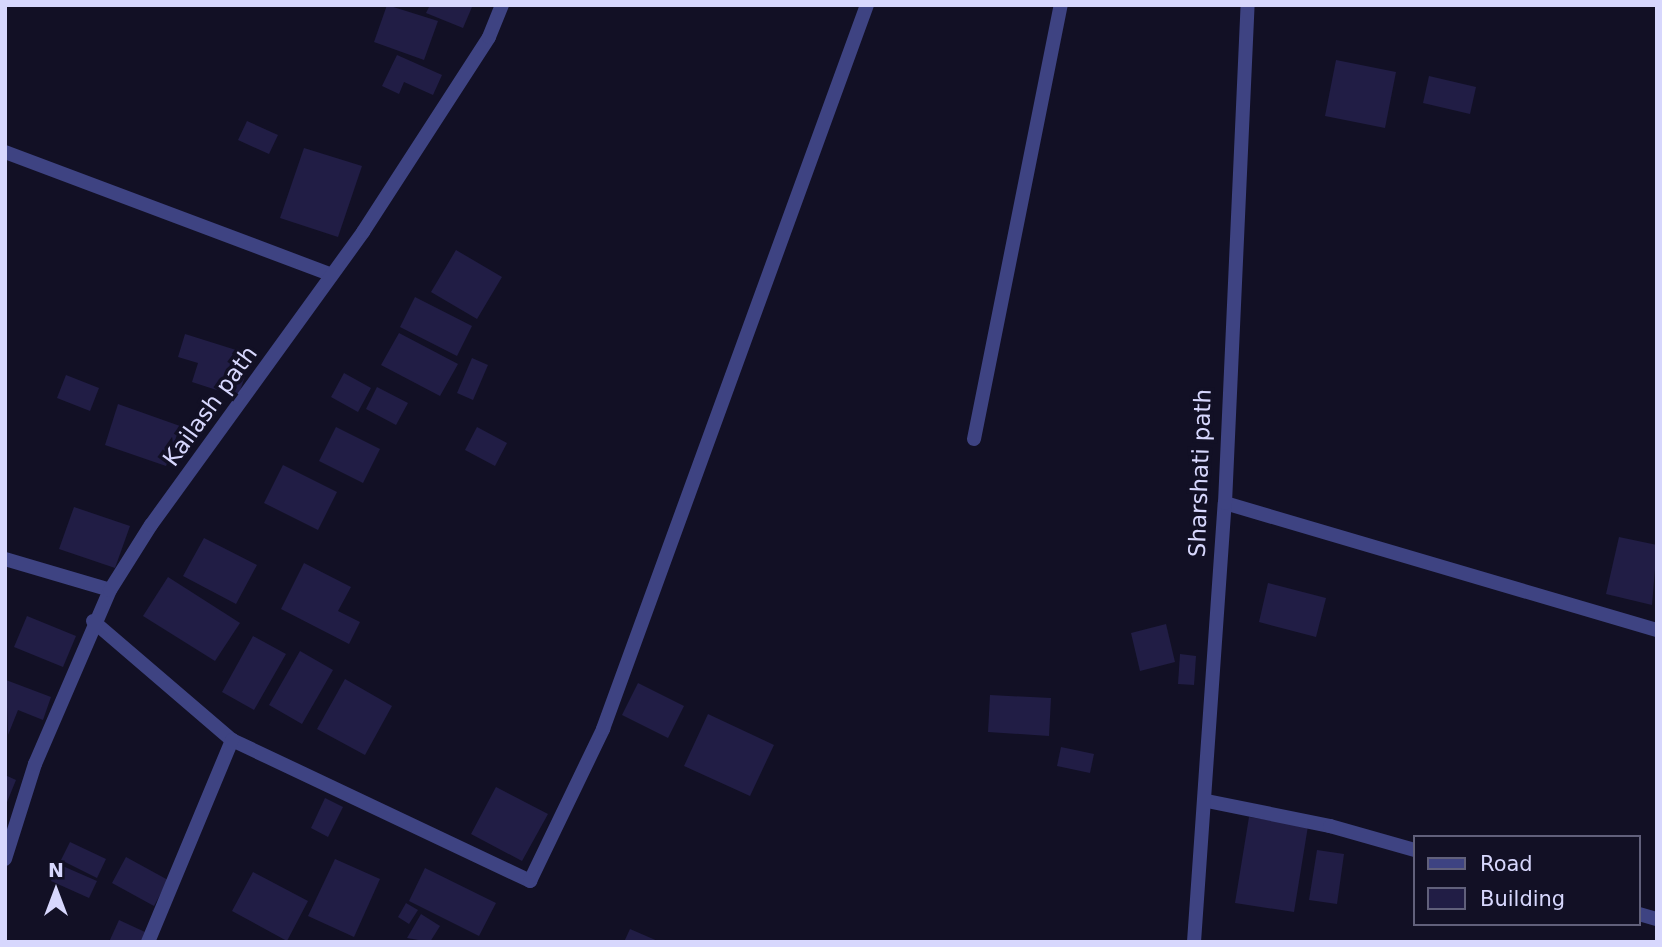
<!DOCTYPE html>
<html>
<head>
<meta charset="utf-8">
<style>
	body { margin:0 }
	#map { position:relative; width:1662px; height:947px; overflow:hidden; background:#121025; font-family:"DejaVu Sans",sans-serif }
	div>[style] { position:absolute }
	.building>* { inset:0; background:#211d45 }
	.street>* { height:14px; margin:-7px; padding:0 7px; transform-origin:7px; border-radius:7px; background:#3e4382 }
	span { translate:-50% -50%; white-space:nowrap; text-align:center; line-height:1.15; -webkit-text-stroke:7px #121025; paint-order:stroke }
	.street-label { font-size:23px; color:#d7d7fd }
	.frame { position:absolute; inset:0; border:7px solid #d7d7fd; pointer-events:none }
	.legend { position:absolute; left:1413px; top:835px; width:228px; height:91px; box-sizing:border-box; background:#121025; border:2px solid #61607b; margin:0; padding:9px 12px; list-style:none; font-size:21px; color:#d7d7fd }
	.legend li { display:flex; align-items:center; gap:14px; height:35px }
	.legend b { width:35px; border:2px solid #61607b }
	.north { position:absolute; left:21px; top:856px; width:70px; height:70px; -webkit-text-stroke:5px #121025; paint-order:stroke; rotate:0deg; font-size:19px; font-weight:700; line-height:28px; text-align:center; color:#d7d7fd }
	.north::after { content:''; display:block; margin:auto; width:24px; height:32px; background:#d7d7fd; clip-path:polygon(50% 0,100% 100%,50% 72%,0 100%) }
</style>
</head>
<body>
<div id="map">
	<div class="building">
		<i style="clip-path:polygon(387px 5px,438px 21px,424px 60px,374px 42px)"></i>
		<i style="clip-path:polygon(430px 5px,467px 5px,472px 7px,463px 28px,426px 13px)"></i>
		<i style="clip-path:polygon(397px 55px,442px 75px,433px 95px,404px 82px,399px 94px,382px 86px)"></i>
		<i style="clip-path:polygon(1336px 60px,1396px 72px,1385px 128px,1325px 116px)"></i>
		<i style="clip-path:polygon(1429px 76px,1476px 87px,1470px 114px,1423px 103px)"></i>
		<i style="clip-path:polygon(247px 121px,278px 135px,269px 154px,238px 140px)"></i>
		<i style="clip-path:polygon(304px 148px,362px 166px,338px 237px,280px 218px)"></i>
		<i style="clip-path:polygon(456px 250px,502px 277px,477px 319px,431px 292px)"></i>
		<i style="clip-path:polygon(415px 297px,472px 326px,457px 356px,400px 327px)"></i>
		<i style="clip-path:polygon(399px 333px,458px 364px,440px 396px,381px 365px)"></i>
		<i style="clip-path:polygon(185px 334px,252px 355px,238px 397px,192px 382px,198px 363px,178px 357px)"></i>
		<i style="clip-path:polygon(472px 358px,488px 365px,473px 400px,457px 393px)"></i>
		<i style="clip-path:polygon(344px 373px,371px 388px,358px 412px,331px 397px)"></i>
		<i style="clip-path:polygon(66px 375px,99px 388px,90px 411px,57px 398px)"></i>
		<i style="clip-path:polygon(377px 387px,408px 403px,396px 425px,366px 409px)"></i>
		<i style="clip-path:polygon(118px 404px,180px 426px,166px 466px,105px 445px)"></i>
		<i style="clip-path:polygon(336px 427px,380px 449px,363px 483px,319px 461px)"></i>
		<i style="clip-path:polygon(477px 427px,507px 443px,495px 466px,465px 450px)"></i>
		<i style="clip-path:polygon(283px 465px,337px 492px,318px 530px,264px 503px)"></i>
		<i style="clip-path:polygon(74px 507px,130px 526px,115px 568px,59px 549px)"></i>
		<i style="clip-path:polygon(1619px 537px,1657px 545px,1652px 605px,1606px 594px)"></i>
		<i style="clip-path:polygon(204px 538px,257px 565px,236px 604px,183px 576px)"></i>
		<i style="clip-path:polygon(304px 563px,351px 587px,338px 611px,360px 622px,349px 644px,281px 609px)"></i>
		<i style="clip-path:polygon(168px 577px,240px 623px,215px 661px,143px 616px)"></i>
		<i style="clip-path:polygon(1268px 583px,1326px 598px,1316px 637px,1259px 622px)"></i>
		<i style="clip-path:polygon(27px 616px,76px 636px,63px 667px,14px 647px)"></i>
		<i style="clip-path:polygon(1166px 624px,1175px 662px,1140px 671px,1131px 633px)"></i>
		<i style="clip-path:polygon(253px 636px,286px 654px,254px 710px,222px 692px)"></i>
		<i style="clip-path:polygon(300px 651px,333px 670px,302px 724px,269px 705px)"></i>
		<i style="clip-path:polygon(1180px 654px,1196px 656px,1194px 685px,1178px 684px)"></i>
		<i style="clip-path:polygon(345px 679px,392px 706px,365px 755px,317px 729px)"></i>
		<i style="clip-path:polygon(6px 680px,51px 697px,43px 720px,18px 710px,8px 735px)"></i>
		<i style="clip-path:polygon(638px 683px,684px 706px,668px 738px,622px 715px)"></i>
		<i style="clip-path:polygon(990px 695px,1051px 698px,1049px 736px,988px 732px)"></i>
		<i style="clip-path:polygon(708px 714px,774px 745px,750px 796px,684px 766px)"></i>
		<i style="clip-path:polygon(1061px 747px,1094px 754px,1090px 773px,1057px 766px)"></i>
		<i style="clip-path:polygon(5px 775px,16px 780px,5px 807px)"></i>
		<i style="clip-path:polygon(496px 787px,548px 814px,522px 861px,471px 834px)"></i>
		<i style="clip-path:polygon(325px 798px,343px 807px,328px 837px,311px 828px)"></i>
		<i style="clip-path:polygon(1249px 817px,1308px 826px,1294px 912px,1235px 903px)"></i>
		<i style="clip-path:polygon(70px 842px,106px 859px,97px 878px,61px 860px)"></i>
		<i style="clip-path:polygon(1317px 850px,1344px 854px,1337px 904px,1309px 900px)"></i>
		<i style="clip-path:polygon(126px 857px,168px 880px,154px 906px,112px 883px)"></i>
		<i style="clip-path:polygon(335px 859px,380px 879px,354px 937px,308px 916px)"></i>
		<i style="clip-path:polygon(58px 864px,97px 881px,89px 898px,51px 881px)"></i>
		<i style="clip-path:polygon(425px 868px,496px 903px,479px 936px,409px 901px)"></i>
		<i style="clip-path:polygon(253px 872px,308px 901px,287px 941px,232px 911px)"></i>
		<i style="clip-path:polygon(406px 903px,418px 910px,409px 924px,398px 917px)"></i>
		<i style="clip-path:polygon(421px 914px,440px 926px,430px 942px,407px 938px)"></i>
		<i style="clip-path:polygon(119px 920px,145px 932px,141px 942px,109px 942px)"></i>
		<i style="clip-path:polygon(630px 929px,660px 942px,624px 942px)"></i>
	</div>
	<div class="street">
		<i style="left:5px;top:152px;width:346px;rotate:20.6deg"></i>
		<i style="left:974px;top:439px;width:443px;rotate:-78.7deg"></i>
		<i style="left:1225px;top:503px;width:450px;rotate:16.4deg"></i>
		<i style="left:5px;top:559px;width:109px;rotate:16.4deg"></i>
		<i style="left:93px;top:621px;width:183px;rotate:40.6deg"></i>
		<i style="left:232px;top:740px;width:330px;rotate:25.3deg"></i>
		<i style="left:530px;top:881px;width:169px;rotate:-64.3deg"></i>
		<i style="left:603px;top:729px;width:771px;rotate:-69.97deg"></i>
		<i style="left:1207px;top:801px;width:126px;rotate:11.5deg"></i>
		<i style="left:1330px;top:826px;width:88px;rotate:15.8deg"></i>
		<i style="left:5px;top:859px;width:100px;rotate:-72.5deg"></i>
		<i style="left:35px;top:764px;width:189px;rotate:-66.7deg"></i>
		<i style="left:110px;top:590px;width:77px;rotate:-57.8deg"></i>
		<i style="left:151px;top:525px;width:362px;rotate:-54.1deg"></i>
		<i style="left:363px;top:232px;width:232px;rotate:-57.1deg"></i>
		<i style="left:489px;top:37px;width:35px;rotate:-68deg"></i>
		<i style="left:1639px;top:914px;width:19px;rotate:16deg"></i>
		<i style="left:148px;top:942px;width:219px;rotate:-67.4deg"></i>
		<i style="left:1194px;top:942px;width:440px;rotate:-86deg"></i>
		<i style="left:1225px;top:503px;width:499px;rotate:-87.4deg"></i>
	</div>
	<div class="street-label">
		<span style="left:210px;top:406px;rotate:-54deg">Kailash path</span>
		<span style="left:1200px;top:473px;rotate:-88deg">Sharshati path</span>
	</div>
	<div class="frame"></div>
	<ul class="legend">
	<li><b style="height:9px;background:#3e4382"></b>Road</li>
	<li><b style="height:19px;background:#211d45"></b>Building</li>
	</ul>
	<div class="north">N</div>
</div>
</body>
</html>
